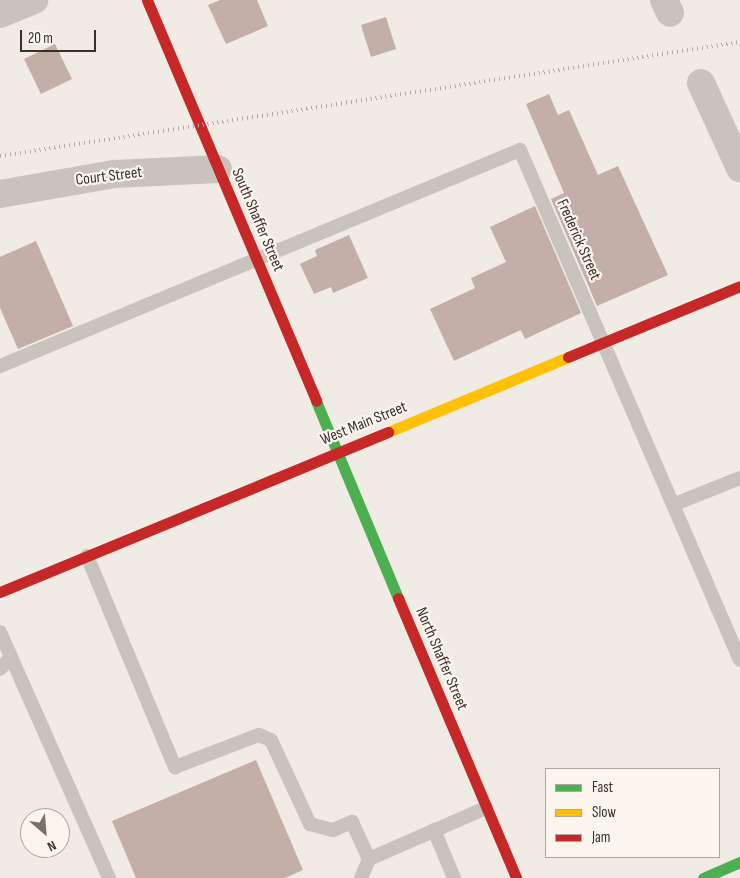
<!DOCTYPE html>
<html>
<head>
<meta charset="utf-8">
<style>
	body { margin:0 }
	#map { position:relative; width:740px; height:878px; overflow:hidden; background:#f0ebe5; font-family:"Sofia Sans Condensed",sans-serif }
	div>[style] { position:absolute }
	.building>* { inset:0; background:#c3afa7 }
	.lane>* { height:14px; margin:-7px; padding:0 7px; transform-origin:7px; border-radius:7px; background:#c9c3be }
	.street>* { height:28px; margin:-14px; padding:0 14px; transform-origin:14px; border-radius:14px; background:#c9c3be }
	.fast>* { height:11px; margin:-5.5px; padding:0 5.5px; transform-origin:5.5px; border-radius:5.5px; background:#4caf50 }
	.slow>* { height:11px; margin:-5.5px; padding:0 5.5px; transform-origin:5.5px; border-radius:5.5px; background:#ffc107 }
	.jam>* { height:11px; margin:-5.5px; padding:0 5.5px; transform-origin:5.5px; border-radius:5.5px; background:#c62828 }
	.rail>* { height:4px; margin-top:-2px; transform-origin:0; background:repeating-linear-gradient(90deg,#b1aca8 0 1px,transparent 0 5px) }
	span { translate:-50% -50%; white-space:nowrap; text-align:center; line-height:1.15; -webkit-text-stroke:4.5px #fbf5ee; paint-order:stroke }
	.street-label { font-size:16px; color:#3b302b }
	.legend { position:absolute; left:545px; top:768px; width:175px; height:90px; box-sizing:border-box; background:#fbf5ee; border:1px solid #aea6a0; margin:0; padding:6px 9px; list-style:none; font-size:15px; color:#3b302b }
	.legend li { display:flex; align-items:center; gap:10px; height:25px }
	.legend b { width:25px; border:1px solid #aea6a0 }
	.north { position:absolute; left:20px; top:808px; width:50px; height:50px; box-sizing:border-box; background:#fbf5ee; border:1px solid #aea6a0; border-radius:50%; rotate:153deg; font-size:14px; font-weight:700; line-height:20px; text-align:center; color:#3b302b }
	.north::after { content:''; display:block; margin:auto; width:18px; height:22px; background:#7a716c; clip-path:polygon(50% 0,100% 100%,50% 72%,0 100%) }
	.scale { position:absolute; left:20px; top:30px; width:76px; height:22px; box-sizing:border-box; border:2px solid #3b302b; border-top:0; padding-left:6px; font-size:15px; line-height:18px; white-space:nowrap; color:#3b302b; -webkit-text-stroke:4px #fbf5ee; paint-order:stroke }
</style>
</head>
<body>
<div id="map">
	<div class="building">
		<i style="clip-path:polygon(220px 0,257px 0,268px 26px,226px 44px,208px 5px)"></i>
		<i style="clip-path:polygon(386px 17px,396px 49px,371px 57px,361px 25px)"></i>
		<i style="clip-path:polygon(55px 44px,72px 79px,41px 94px,24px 59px)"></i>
		<i style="clip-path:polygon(549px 94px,558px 115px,569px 110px,598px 175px,618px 166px,668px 275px,597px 306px,551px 199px,564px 193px,526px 104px)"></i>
		<i style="clip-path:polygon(535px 206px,581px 313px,525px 339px,521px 330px,454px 361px,430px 309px,475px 288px,471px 278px,506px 262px,490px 227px)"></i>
		<i style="clip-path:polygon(349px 235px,368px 278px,333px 293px,331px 287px,314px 294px,300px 264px,317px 256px,315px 250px)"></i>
		<i style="clip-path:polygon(36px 241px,73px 326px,18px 349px,0 308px,0 257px)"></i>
		<i style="clip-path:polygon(256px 760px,303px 870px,285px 878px,136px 878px,112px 821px)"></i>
	</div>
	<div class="lane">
		<i style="left:0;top:366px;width:563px;rotate:-22.56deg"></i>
		<i style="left:520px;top:150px;width:555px;rotate:66.67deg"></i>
		<i style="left:675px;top:504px;width:70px;rotate:-21.8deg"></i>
		<i style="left:87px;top:556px;width:229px;rotate:67.4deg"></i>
		<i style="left:175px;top:767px;width:90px;rotate:-20.9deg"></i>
		<i style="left:259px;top:735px;width:13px;rotate:23deg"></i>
		<i style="left:271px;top:740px;width:93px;rotate:65.1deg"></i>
		<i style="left:310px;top:824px;width:24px;rotate:15deg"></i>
		<i style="left:333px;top:830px;width:21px;rotate:-23deg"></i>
		<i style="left:352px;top:822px;width:41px;rotate:65.3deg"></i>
		<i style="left:0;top:632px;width:269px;rotate:66.1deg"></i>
		<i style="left:0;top:669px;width:16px;rotate:-47deg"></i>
		<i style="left:434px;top:830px;width:52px;rotate:67.4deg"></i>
		<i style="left:361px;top:878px;width:21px;rotate:-67deg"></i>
		<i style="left:369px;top:859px;width:128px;rotate:-23.6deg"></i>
	</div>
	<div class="street">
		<i style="left:664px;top:0;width:14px;rotate:65deg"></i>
		<i style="left:0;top:14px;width:37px;rotate:-22deg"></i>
		<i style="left:701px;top:83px;width:94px;rotate:65.4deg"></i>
		<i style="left:0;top:194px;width:117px;rotate:-9.9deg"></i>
		<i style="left:115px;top:174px;width:103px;rotate:-2.8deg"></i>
	</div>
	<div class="fast">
		<i style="left:316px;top:401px;width:213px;rotate:67.4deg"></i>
		<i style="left:703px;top:878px;width:40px;rotate:-23.4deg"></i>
	</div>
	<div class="slow">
		<i style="left:388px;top:432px;width:195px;rotate:-22.6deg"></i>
	</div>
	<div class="jam">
		<i style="left:147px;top:0;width:435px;rotate:67.1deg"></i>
		<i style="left:568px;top:357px;width:186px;rotate:-22.4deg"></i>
		<i style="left:0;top:592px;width:420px;rotate:-22.4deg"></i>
		<i style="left:398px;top:598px;width:304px;rotate:67.1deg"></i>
	</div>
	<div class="rail">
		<i style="left:0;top:156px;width:749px;rotate:-8.76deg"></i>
	</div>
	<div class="street-label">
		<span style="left:109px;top:177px;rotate:-7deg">Court Street</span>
		<span style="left:257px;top:220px;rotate:67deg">South Shaffer Street</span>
		<span style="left:578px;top:240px;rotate:66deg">Frederick Street</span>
		<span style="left:364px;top:424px;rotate:-22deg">West Main Street</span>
		<span style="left:441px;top:659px;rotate:67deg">North Shaffer Street</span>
	</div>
	<ul class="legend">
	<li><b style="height:6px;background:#4caf50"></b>Fast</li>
	<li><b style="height:6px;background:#ffc107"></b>Slow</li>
	<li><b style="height:6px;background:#c62828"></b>Jam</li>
	</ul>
	<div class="north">N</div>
	<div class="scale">20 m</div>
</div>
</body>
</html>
